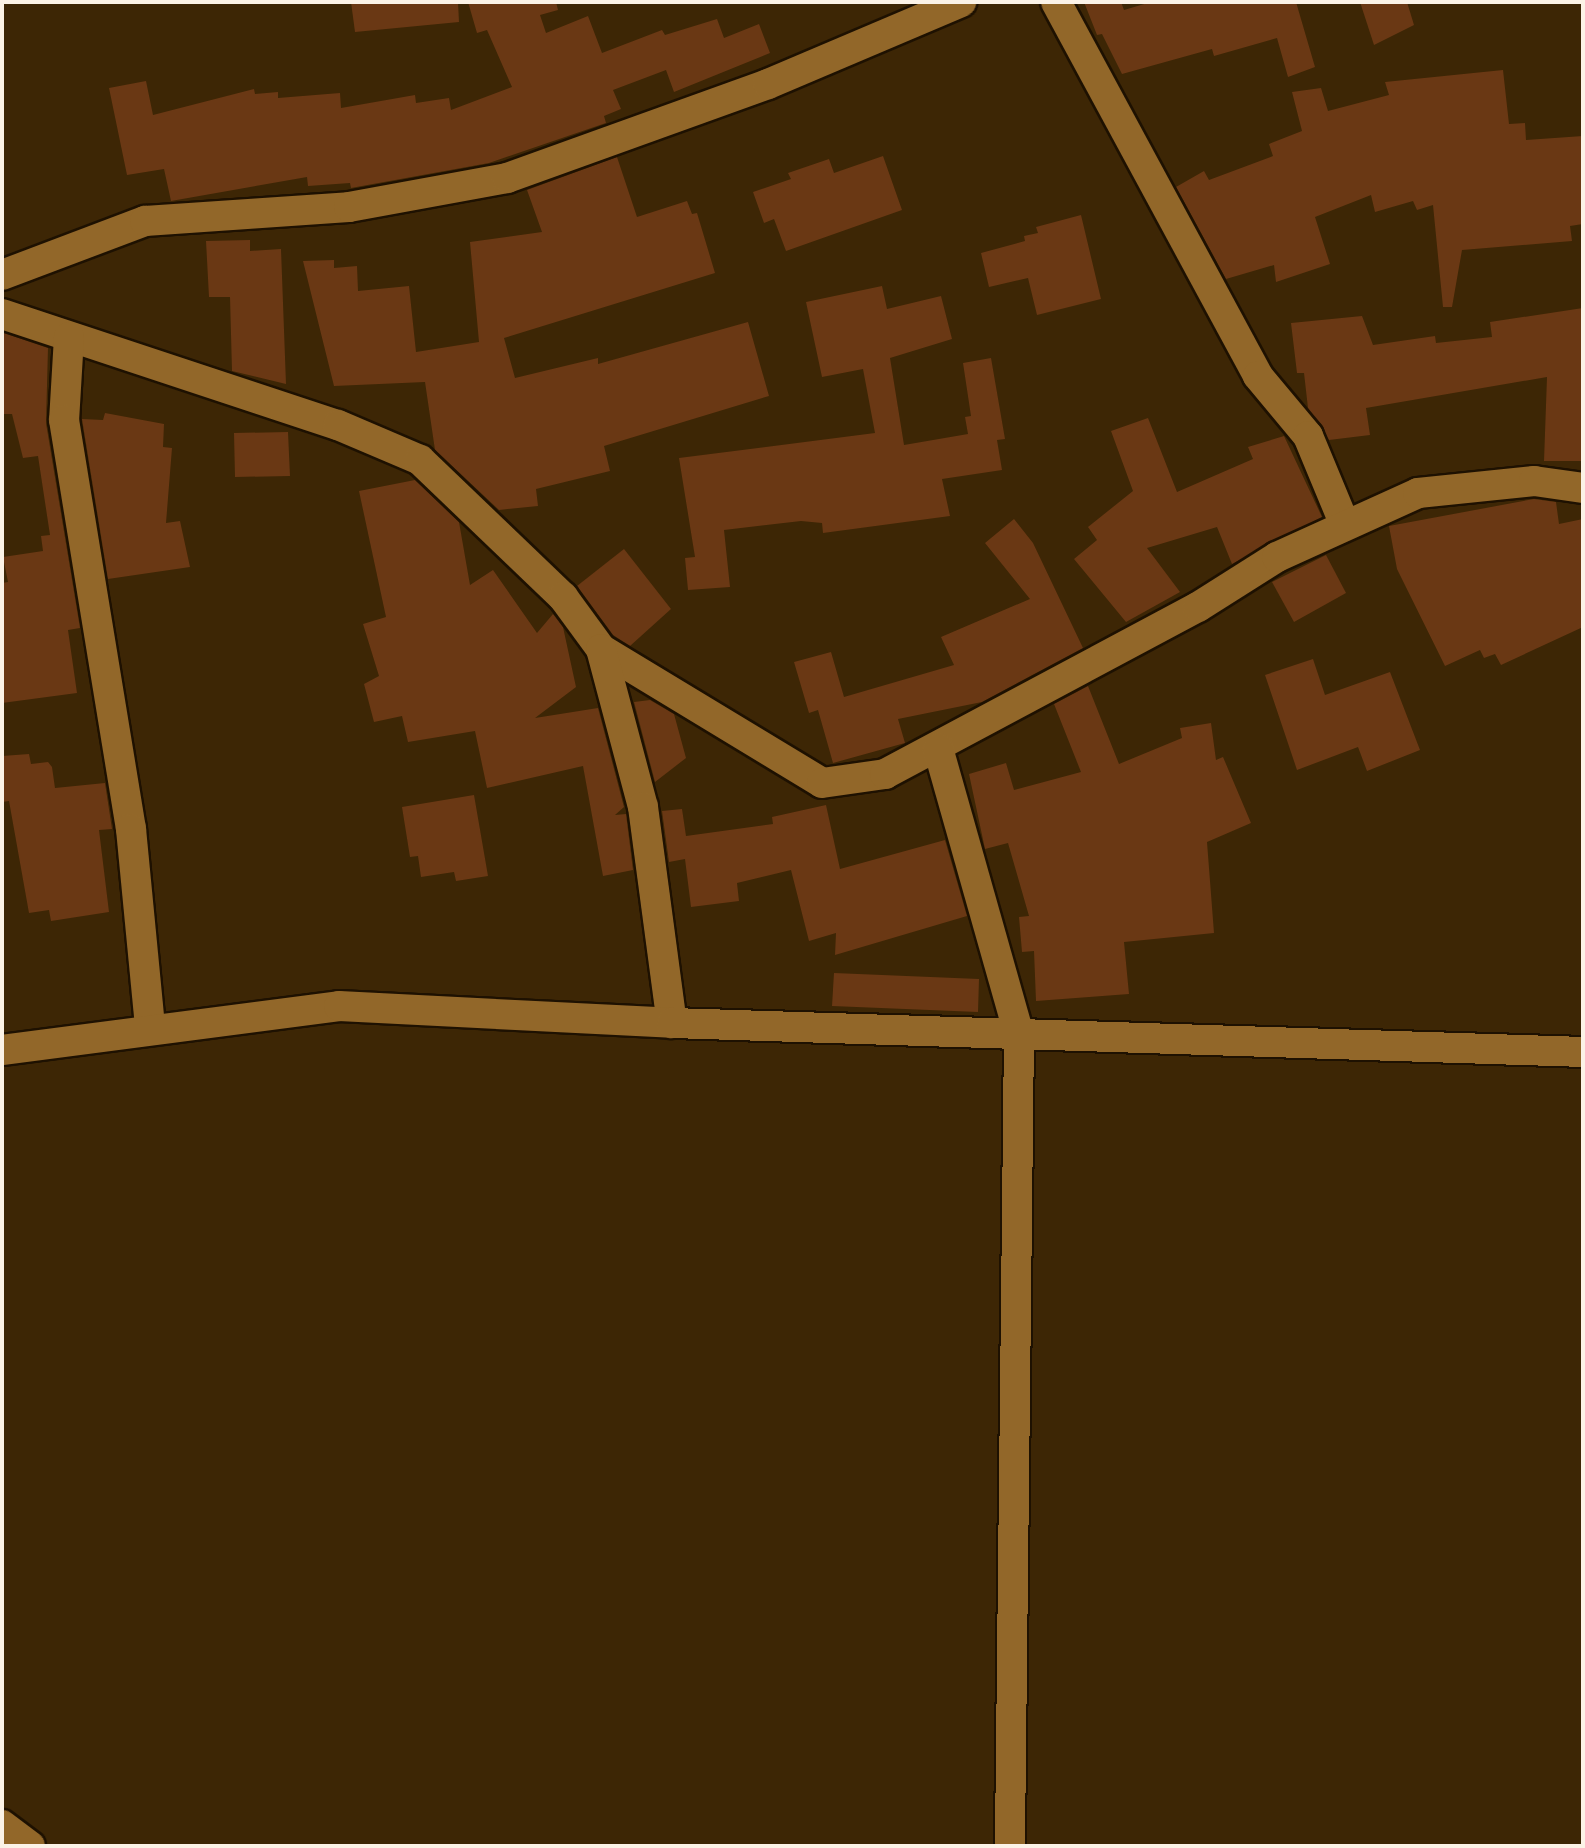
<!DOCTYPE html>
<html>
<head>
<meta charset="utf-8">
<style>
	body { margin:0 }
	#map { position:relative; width:1585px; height:1848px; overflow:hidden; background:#3d2605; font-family:"DM Sans",sans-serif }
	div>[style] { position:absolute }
	.building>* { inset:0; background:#6a3814 }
	.roads { filter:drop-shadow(2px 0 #1e1101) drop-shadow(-2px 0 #1e1101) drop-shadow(0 2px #1e1101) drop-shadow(0 -2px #1e1101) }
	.street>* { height:30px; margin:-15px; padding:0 15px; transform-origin:15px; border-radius:15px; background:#926729 }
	span { translate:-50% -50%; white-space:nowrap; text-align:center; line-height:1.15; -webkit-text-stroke:6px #201000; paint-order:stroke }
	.frame { position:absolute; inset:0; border:4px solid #fcf3e7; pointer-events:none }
</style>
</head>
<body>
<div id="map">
	<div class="building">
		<i style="clip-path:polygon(351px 2px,458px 2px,459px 22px,355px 32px)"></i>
		<i style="clip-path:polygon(468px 2px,556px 2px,558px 10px,540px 15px,546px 33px,588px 16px,602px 53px,662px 30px,665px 35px,717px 19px,724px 38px,759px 24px,770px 53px,674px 92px,666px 70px,613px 90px,621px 109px,604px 116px,606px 123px,489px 163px,351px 188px,350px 183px,308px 186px,307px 177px,171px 201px,164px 169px,127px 175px,109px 88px,146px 81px,153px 115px,254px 89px,255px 94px,278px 92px,278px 98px,340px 93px,341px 108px,415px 95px,416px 103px,449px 98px,451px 110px,512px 87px,487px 30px,477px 33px)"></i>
		<i style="clip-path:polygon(1084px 2px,1121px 2px,1124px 10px,1151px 2px,1296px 2px,1315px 67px,1288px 77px,1277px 38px,1214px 56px,1212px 49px,1122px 74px,1102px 34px,1097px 35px)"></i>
		<i style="clip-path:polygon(1360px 2px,1407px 2px,1414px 25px,1374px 45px)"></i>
		<i style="clip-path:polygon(1503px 70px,1509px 124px,1525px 123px,1526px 140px,1583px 136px,1583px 224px,1570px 226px,1572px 241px,1462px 250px,1452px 307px,1443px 307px,1433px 205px,1417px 210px,1413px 201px,1375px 212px,1371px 195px,1315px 217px,1330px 264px,1276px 282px,1274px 265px,1226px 279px,1176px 187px,1204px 171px,1209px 180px,1273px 156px,1269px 144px,1302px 131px,1292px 92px,1321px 88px,1328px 111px,1389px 95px,1385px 82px)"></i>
		<i style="clip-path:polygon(883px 156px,902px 210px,786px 251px,774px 219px,764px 223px,753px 192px,791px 179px,788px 173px,829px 159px,834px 173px)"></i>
		<i style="clip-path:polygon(617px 157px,637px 217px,687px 201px,692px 214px,697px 213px,715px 273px,504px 338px,515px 378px,598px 358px,598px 364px,748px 322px,769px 396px,604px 446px,610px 471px,536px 489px,538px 506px,499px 510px,435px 450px,425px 382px,334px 386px,303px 261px,334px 260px,334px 268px,357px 266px,358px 291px,409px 286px,416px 352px,479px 342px,470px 242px,542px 232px,527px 190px)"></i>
		<i style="clip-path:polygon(1081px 215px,1101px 299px,1037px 315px,1028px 278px,989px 287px,981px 253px,1025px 241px,1024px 236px,1038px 233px,1036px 227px)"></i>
		<i style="clip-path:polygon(250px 240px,250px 251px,281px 249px,286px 384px,232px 371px,230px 297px,209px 297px,206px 241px)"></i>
		<i style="clip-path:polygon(882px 286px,887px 309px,941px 296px,952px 339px,890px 358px,904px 445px,968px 434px,965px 417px,971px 416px,963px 363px,991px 358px,1005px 439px,997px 440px,1002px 470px,942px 479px,950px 516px,823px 533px,822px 523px,801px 521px,724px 530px,730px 587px,688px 590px,685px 558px,695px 557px,679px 458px,875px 433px,863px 369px,822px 377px,806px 302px)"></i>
		<i style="clip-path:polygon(1583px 308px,1583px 461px,1544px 461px,1547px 377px,1366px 408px,1370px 435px,1329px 440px,1308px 408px,1304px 373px,1297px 373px,1291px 323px,1362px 316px,1373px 345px,1435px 336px,1436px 343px,1492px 337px,1490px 322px)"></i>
		<i style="clip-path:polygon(4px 333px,48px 348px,46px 423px,80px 628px,68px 630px,77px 693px,2px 703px,2px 583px,8px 582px,3px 557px,43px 551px,41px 536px,50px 535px,38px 456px,23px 458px,12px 414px,2px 414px)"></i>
		<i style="clip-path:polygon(105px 413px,164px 424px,163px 447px,172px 448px,166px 523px,180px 521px,190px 567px,108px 579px,82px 419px,103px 420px)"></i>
		<i style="clip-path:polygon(1148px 418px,1177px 492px,1253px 459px,1248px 447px,1284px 436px,1322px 517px,1232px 564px,1217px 527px,1147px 548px,1180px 592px,1126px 622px,1074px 559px,1097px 540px,1088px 527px,1133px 491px,1111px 431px)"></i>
		<i style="clip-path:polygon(288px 432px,290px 476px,235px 477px,234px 433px)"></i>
		<i style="clip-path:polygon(415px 480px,459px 522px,470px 585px,493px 570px,537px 633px,553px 614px,563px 627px,576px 687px,535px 718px,598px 708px,624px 807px,615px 815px,626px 814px,633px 870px,603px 876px,583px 766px,487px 788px,475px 731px,408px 742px,402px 716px,374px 722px,364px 684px,379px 676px,363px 624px,386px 617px,359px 491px)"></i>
		<i style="clip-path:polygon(1534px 499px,1556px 502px,1559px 524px,1583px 519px,1583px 627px,1501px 665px,1495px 654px,1484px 658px,1480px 650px,1445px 666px,1397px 569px,1389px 526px)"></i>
		<i style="clip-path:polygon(1014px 519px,1033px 543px,1083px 648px,982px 702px,898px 719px,905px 743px,833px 763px,818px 710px,809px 713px,794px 662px,831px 652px,844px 697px,954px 665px,941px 637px,1030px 599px,985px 543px)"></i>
		<i style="clip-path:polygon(624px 549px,671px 609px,630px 646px,613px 635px,577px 586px)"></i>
		<i style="clip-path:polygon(1326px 555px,1346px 593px,1294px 622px,1272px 582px)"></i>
		<i style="clip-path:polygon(1313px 659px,1325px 695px,1390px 672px,1420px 750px,1367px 771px,1358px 747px,1297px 770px,1265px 675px)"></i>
		<i style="clip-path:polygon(1088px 686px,1119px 764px,1182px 738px,1180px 728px,1211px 723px,1216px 760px,1223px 757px,1251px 823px,1207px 842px,1214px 933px,1124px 942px,1129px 994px,1036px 1001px,1034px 951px,1022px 952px,1019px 917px,1029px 916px,1008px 843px,985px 849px,969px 774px,1006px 763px,1014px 790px,1081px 772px,1054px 704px)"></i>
		<i style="clip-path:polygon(650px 700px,674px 714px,686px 758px,655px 782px,634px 702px)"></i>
		<i style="clip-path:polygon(29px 754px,31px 764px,48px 762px,52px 767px,55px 788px,105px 783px,112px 829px,99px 830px,109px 912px,51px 921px,49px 910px,29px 913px,9px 801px,2px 802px,2px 756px)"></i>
		<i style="clip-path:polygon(474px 795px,488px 876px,456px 881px,454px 872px,421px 877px,418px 856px,410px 857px,402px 807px)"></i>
		<i style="clip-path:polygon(826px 805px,840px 869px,945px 840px,967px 916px,835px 955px,836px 933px,809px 941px,791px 870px,737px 883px,739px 901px,691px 907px,685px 859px,669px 862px,662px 811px,682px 809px,686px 836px,773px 824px,772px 817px)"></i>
		<i style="clip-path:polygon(834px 973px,979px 979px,978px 1012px,832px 1006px)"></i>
	</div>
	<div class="roads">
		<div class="street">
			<i style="left:1056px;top:2px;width:425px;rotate:61.6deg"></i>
			<i style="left:1258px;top:376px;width:78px;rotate:50.2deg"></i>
			<i style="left:1308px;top:436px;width:94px;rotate:67.5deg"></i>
			<i style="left:2px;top:275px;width:153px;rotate:-20.7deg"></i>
			<i style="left:145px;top:221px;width:204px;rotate:-3.9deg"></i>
			<i style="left:349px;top:207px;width:161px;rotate:-10.4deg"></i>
			<i style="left:507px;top:178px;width:277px;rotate:-19.8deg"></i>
			<i style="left:768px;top:84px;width:210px;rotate:-23deg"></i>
			<i style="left:2px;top:314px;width:354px;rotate:18.3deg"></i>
			<i style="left:338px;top:425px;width:89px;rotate:23.1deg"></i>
			<i style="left:420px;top:460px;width:198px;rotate:43.8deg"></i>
			<i style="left:563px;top:597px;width:64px;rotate:53.8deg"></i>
			<i style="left:601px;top:649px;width:258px;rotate:31.2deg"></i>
			<i style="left:822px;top:783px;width:64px;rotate:-8.1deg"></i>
			<i style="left:885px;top:774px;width:355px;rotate:-28.1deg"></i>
			<i style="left:1198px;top:607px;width:93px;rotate:-32.3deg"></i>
			<i style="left:1277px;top:557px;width:155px;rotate:-24.4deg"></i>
			<i style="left:1418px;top:493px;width:117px;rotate:-5.9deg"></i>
			<i style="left:1534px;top:481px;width:49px;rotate:8.1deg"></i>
			<i style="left:69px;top:337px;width:83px;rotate:93.4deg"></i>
			<i style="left:64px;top:420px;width:414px;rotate:80.7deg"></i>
			<i style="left:131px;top:829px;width:199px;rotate:84.5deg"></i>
			<i style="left:601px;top:649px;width:163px;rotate:75.1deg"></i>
			<i style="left:643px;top:807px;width:218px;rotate:82.4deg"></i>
			<i style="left:938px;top:748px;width:297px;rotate:74.2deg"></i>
			<i style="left:1019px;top:1034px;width:812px;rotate:90.64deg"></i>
			<i style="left:2px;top:1050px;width:340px;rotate:-7.4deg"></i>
			<i style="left:339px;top:1006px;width:333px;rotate:2.9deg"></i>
			<i style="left:672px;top:1023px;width:911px;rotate:1.82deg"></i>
			<i style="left:2px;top:1825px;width:35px;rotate:37deg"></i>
		</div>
	</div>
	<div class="frame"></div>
</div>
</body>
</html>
